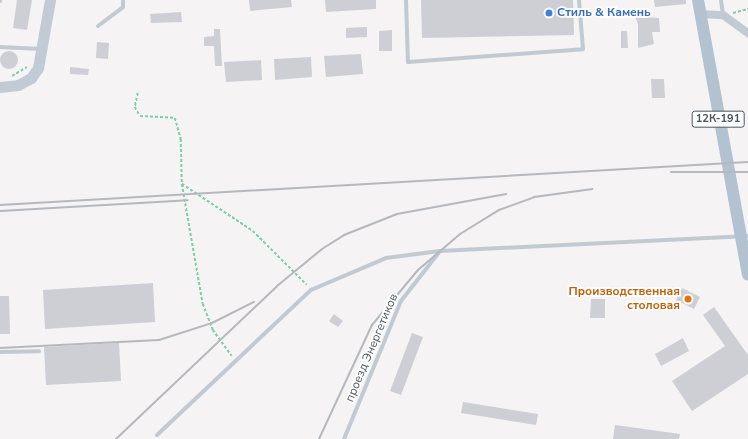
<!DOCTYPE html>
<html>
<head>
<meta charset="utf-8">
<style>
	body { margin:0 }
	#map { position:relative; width:748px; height:439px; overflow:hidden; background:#f5f3f3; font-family:"Nunito Sans",sans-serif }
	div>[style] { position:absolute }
	.building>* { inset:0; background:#cdcfd5 }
	.round { border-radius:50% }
	.path>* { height:1.5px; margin-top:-0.75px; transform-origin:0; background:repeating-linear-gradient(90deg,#7ad0a6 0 3px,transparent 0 5px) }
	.service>* { height:4px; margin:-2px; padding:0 2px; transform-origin:2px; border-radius:2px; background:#c1cad2 }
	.minor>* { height:8px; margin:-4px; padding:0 4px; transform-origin:4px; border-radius:4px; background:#c1cad2 }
	.secondary>* { height:11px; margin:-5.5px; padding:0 5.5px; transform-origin:5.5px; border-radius:5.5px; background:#c1cbd6 }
	.primary>* { height:12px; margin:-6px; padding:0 6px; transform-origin:6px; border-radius:6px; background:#b3c2d1 }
	.rail>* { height:2px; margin:-1px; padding:0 1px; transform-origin:1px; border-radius:1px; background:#b5b8bd }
	.dots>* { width:11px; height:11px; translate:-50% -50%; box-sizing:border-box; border:2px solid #fff; border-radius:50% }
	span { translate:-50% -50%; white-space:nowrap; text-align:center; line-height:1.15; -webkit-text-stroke:3.5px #fff; paint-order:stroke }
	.shield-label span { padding:1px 3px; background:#fff; border:1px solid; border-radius:3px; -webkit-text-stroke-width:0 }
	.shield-label { font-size:11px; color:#4a5661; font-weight:700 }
	.shop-label { font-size:12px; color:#366cbe; font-weight:700 }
	.left { translate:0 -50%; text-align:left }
	.food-label { font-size:12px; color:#c56008; font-weight:700 }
	.right { translate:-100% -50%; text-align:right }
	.street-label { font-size:12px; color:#4a5661 }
</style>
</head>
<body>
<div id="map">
	<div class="building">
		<i style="clip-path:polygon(17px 0,32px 0,27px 30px,13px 28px)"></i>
		<i style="clip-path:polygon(249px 0,291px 0,292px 7px,250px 11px)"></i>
		<i style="clip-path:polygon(325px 0,376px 0,376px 9px,326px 12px)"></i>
		<i style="clip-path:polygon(421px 0,573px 0,574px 35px,422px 38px)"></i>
		<i style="clip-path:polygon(654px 0,686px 0,686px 4px,655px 7px)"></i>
		<i style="clip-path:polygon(181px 12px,182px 22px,151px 23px,150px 14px)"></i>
		<i style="clip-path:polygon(635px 16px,659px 18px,660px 32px,652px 32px,654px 44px,638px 48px,638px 24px)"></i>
		<i style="clip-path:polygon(367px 27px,367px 37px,346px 38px,346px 28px)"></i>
		<i style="clip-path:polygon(214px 29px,220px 29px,222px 66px,215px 66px,214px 46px,204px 46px,204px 37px,214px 36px)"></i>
		<i style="clip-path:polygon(392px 30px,392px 51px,379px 51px,379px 31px)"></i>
		<i style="clip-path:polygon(621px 31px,627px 31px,628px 48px,621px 48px)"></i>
		<i style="clip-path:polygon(97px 42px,109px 43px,108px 59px,96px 58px)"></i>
		<i class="round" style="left:0;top:51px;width:18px;height:18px"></i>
		<i style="clip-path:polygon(361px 54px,363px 74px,326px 77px,324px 56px)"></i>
		<i style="clip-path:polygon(311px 57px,312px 77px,275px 80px,274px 59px)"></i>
		<i style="clip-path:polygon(261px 60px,262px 80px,226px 82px,224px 62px)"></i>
		<i style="clip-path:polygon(70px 67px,89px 69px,88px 75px,70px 74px)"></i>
		<i style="clip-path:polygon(651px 79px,664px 79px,665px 98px,652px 98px)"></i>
		<i style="clip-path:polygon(153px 283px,155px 322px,45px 329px,43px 290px)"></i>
		<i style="clip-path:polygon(682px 288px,700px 297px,694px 309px,676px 300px)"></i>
		<i style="clip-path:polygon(0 296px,9px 296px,10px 334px,0 334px)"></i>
		<i style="clip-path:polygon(591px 299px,605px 299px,605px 318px,590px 318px)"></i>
		<i style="clip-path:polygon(714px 307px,748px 355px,748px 374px,692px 411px,672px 381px,725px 346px,703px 315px)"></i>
		<i style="clip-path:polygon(334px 314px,343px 321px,338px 327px,329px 321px)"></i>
		<i style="clip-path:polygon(412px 333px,423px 337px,401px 395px,390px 391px)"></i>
		<i style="clip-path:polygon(683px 338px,689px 351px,661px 366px,655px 354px)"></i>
		<i style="clip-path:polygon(119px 343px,121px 381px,46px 385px,44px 347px)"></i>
		<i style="clip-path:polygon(463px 402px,538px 414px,536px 425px,461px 413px)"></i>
		<i style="clip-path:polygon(615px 425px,680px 434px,679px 439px,613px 439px)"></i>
	</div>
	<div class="path">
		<i style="left:733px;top:13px;width:16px;rotate:-15deg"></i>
		<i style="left:12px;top:76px;width:17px;rotate:-31deg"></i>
		<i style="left:138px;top:93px;width:14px;rotate:102deg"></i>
		<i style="left:135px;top:107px;width:10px;rotate:61deg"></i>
		<i style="left:140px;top:116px;width:35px;rotate:3deg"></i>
		<i style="left:175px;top:118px;width:22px;rotate:74deg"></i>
		<i style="left:181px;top:139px;width:45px;rotate:88.7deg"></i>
		<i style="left:182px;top:184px;width:85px;rotate:33.5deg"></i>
		<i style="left:253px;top:231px;width:76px;rotate:45deg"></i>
		<i style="left:182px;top:184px;width:122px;rotate:80.1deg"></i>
		<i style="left:203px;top:304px;width:28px;rotate:69deg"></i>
		<i style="left:213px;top:330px;width:32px;rotate:54deg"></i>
	</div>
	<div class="service">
		<i style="left:406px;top:0;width:62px;rotate:88.2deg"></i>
		<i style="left:408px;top:62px;width:175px;rotate:-4.2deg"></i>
		<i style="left:583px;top:49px;width:49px;rotate:-94.7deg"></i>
		<i style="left:721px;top:0;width:15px;rotate:82deg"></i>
		<i style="left:0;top:1px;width:1px;rotate:-90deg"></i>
		<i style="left:98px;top:26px;width:31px;rotate:-37deg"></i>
		<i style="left:123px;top:7px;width:7px;rotate:-90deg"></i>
		<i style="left:0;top:47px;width:41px;rotate:2.8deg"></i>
		<i style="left:0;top:352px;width:39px;rotate:-1deg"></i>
		<i style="left:157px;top:435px;width:212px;rotate:-43.3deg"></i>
		<i style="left:311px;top:290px;width:82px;rotate:-23.1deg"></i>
		<i style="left:386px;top:258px;width:54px;rotate:-7.4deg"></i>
		<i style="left:440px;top:251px;width:308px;rotate:-2.8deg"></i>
		<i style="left:344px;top:439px;width:149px;rotate:-67.6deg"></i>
		<i style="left:401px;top:301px;width:63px;rotate:-52deg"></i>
	</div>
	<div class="minor">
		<i style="left:701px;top:14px;width:22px;rotate:3deg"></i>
		<i style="left:723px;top:15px;width:31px;rotate:36deg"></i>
	</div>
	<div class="secondary">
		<i style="left:0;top:87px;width:18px;rotate:-6deg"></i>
		<i style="left:18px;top:85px;width:15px;rotate:-28deg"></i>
		<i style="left:31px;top:78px;width:12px;rotate:-55deg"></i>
		<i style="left:38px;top:68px;width:69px;rotate:-80deg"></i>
	</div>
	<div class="primary">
		<i style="left:698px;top:0;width:279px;rotate:79.7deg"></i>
	</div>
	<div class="rail">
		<i style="left:671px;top:172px;width:77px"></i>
		<i style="left:0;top:205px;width:749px;rotate:-3.29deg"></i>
		<i style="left:0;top:211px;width:188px;rotate:-3.3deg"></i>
		<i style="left:0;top:348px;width:159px;rotate:-2.9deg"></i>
		<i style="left:159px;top:340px;width:56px;rotate:-17.8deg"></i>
		<i style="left:212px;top:323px;width:47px;rotate:-26.6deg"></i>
		<i style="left:116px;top:439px;width:222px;rotate:-43.5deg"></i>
		<i style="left:277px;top:286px;width:58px;rotate:-39.4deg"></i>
		<i style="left:322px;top:249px;width:26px;rotate:-32deg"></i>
		<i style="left:344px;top:235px;width:57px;rotate:-21.6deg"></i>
		<i style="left:397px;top:214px;width:111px;rotate:-10.4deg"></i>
		<i style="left:319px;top:439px;width:126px;rotate:-65.1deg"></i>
		<i style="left:372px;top:325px;width:72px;rotate:-50.1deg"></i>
		<i style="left:418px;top:270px;width:55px;rotate:-40.6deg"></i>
		<i style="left:460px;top:234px;width:46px;rotate:-31.6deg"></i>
		<i style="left:499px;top:210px;width:37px;rotate:-20deg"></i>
		<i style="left:534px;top:197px;width:59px;rotate:-7.9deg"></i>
	</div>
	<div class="dots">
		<i style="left:549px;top:13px;background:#3f7fe0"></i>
		<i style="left:688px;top:299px;background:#e8710a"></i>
	</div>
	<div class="shield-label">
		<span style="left:718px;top:119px">12К-191</span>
	</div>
	<div class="shop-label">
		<span class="left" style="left:557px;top:13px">Стиль &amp; Камень</span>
	</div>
	<div class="food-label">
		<span class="right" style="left:680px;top:299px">Производственная<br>столовая</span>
	</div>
	<div class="street-label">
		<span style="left:372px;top:348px;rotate:-67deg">проезд Энергетиков</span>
	</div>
</div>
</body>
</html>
